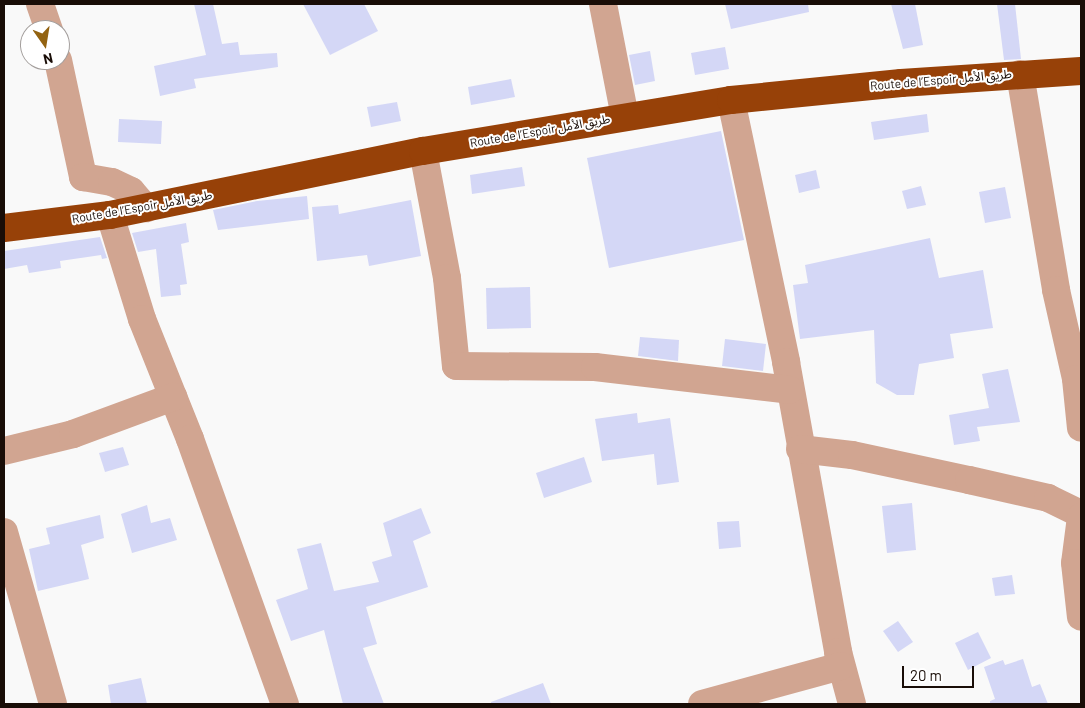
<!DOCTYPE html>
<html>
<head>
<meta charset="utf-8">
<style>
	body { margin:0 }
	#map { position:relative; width:1085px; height:708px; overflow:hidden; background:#f9f9f9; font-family:Barlow,"Noto Sans Arabic",sans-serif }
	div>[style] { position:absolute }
	.building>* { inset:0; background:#d4d7f6 }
	.minor>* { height:28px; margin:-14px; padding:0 14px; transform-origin:14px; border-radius:14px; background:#d1a591 }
	.highway>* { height:28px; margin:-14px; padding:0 14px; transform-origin:14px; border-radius:14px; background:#974108 }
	span { translate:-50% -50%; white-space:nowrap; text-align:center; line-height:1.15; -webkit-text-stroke:4px #fff; paint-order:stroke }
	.street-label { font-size:12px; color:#190d07 }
	.frame { position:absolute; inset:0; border:5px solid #190d07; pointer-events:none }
	.north { position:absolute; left:20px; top:20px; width:50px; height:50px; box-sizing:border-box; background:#fff; border:1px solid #a39e9c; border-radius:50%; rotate:167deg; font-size:14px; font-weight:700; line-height:20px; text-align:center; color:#190d07 }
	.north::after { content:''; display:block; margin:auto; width:18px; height:22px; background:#936311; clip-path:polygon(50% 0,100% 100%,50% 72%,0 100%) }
	.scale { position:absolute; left:902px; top:666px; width:72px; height:22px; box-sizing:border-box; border:2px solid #190d07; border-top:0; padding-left:6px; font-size:15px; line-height:18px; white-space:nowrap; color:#190d07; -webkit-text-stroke:4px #fff; paint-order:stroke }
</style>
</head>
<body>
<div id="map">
	<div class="building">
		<i style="clip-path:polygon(194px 4px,213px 4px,222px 44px,238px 42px,240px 55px,277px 53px,278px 67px,194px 79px,196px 88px,160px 96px,154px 66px,206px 55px)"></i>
		<i style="clip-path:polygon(303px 4px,364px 4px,378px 31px,330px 55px)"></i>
		<i style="clip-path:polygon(725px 4px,808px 4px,809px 12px,731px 29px)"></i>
		<i style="clip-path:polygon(891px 4px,915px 4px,923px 45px,903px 49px)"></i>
		<i style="clip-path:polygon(997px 4px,1015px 4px,1021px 59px,1004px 60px)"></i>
		<i style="clip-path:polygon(725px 47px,729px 69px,695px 75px,691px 53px)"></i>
		<i style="clip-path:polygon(650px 51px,655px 81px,635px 85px,629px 55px)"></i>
		<i style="clip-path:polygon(511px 79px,515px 97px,471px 105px,468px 87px)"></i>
		<i style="clip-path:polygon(397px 102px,401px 121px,371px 127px,367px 107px)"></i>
		<i style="clip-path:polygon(927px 114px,929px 132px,874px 140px,871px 122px)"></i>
		<i style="clip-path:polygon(119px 119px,162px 121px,161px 144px,118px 142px)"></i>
		<i style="clip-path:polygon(721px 131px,744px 240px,609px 268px,587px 158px)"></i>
		<i style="clip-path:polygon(522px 167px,525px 186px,472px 194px,470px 175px)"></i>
		<i style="clip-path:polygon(816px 170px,820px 188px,799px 193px,795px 175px)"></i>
		<i style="clip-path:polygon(921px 186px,926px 205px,907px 209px,902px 191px)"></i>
		<i style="clip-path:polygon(1005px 187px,1011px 218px,985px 223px,979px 192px)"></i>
		<i style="clip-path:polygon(307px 196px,309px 219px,218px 230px,213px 210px,257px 201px)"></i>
		<i style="clip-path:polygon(411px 200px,421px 256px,369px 266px,367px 255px,317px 261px,312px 207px,338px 205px,339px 214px)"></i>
		<i style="clip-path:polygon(186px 223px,189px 242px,181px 244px,187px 284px,180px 285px,181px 295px,161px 297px,156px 249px,138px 252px,132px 233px)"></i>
		<i style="clip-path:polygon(100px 237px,107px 258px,102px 259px,101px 255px,60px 261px,61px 268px,29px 273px,27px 265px,4px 269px,4px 251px)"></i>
		<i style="clip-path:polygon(930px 238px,939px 278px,983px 270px,993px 328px,950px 334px,954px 358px,919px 364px,914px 395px,897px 395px,876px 383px,874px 330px,800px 339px,793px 285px,808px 283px,805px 265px)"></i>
		<i style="clip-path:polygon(530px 287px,531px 328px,487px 329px,486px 288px)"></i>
		<i style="clip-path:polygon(640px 337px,679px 340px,678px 361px,638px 356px)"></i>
		<i style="clip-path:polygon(725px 339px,766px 344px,763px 371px,722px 366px)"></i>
		<i style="clip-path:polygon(1008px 369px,1020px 422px,977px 427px,980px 441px,954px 445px,949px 415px,989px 408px,982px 374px)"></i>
		<i style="clip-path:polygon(637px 413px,638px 423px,670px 418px,679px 482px,657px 485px,654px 454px,602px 461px,595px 419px)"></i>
		<i style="clip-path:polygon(123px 447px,129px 465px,105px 472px,99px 453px)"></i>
		<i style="clip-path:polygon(584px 457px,592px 482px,544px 498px,536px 473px)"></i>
		<i style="clip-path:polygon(912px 503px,916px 550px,887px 553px,882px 506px)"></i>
		<i style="clip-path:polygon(147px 505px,151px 523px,170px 518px,177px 540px,132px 553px,121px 514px)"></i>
		<i style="clip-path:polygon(421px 508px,431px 533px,413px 541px,428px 587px,366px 607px,377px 644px,363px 648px,384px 704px,343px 704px,324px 630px,291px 641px,276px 600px,308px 589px,297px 549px,321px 543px,334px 591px,379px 582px,372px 562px,392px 556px,383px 523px)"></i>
		<i style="clip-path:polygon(100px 515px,104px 538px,81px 545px,89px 579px,38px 591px,29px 549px,50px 544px,46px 528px)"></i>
		<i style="clip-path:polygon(739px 521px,741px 547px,719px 549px,717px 522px)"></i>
		<i style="clip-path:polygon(1012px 575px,1015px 594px,995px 596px,992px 578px)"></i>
		<i style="clip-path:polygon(898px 621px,913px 642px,898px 652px,883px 631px)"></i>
		<i style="clip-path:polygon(978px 632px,991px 658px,968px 670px,955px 643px)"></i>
		<i style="clip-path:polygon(1023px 659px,1032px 687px,1040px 684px,1048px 704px,990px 704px,990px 701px,995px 699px,984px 667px,1003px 660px,1005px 665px)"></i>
		<i style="clip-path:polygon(141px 678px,147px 704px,111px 704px,108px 685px)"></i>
		<i style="clip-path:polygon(543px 683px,551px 704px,491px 704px,491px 702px)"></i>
	</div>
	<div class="minor">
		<i style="left:40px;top:4px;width:28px;rotate:71deg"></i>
		<i style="left:603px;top:4px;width:115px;rotate:79deg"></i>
		<i style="left:58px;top:60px;width:120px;rotate:77.9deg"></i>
		<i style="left:83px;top:177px;width:29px;rotate:10deg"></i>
		<i style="left:112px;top:182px;width:21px;rotate:25deg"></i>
		<i style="left:131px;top:191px;width:23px;rotate:49deg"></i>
		<i style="left:1020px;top:74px;width:219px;rotate:80.5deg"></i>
		<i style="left:1056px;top:290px;width:91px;rotate:77.3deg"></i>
		<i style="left:1076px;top:379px;width:49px;rotate:84.2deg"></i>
		<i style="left:731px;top:100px;width:268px;rotate:78.1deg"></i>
		<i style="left:786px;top:362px;width:295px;rotate:79.8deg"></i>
		<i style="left:838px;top:652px;width:54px;rotate:74.9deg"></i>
		<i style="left:423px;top:151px;width:129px;rotate:79.3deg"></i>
		<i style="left:447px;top:278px;width:88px;rotate:84.2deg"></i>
		<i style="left:456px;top:366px;width:139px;rotate:0.4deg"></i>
		<i style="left:595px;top:367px;width:196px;rotate:6.7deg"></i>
		<i style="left:110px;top:215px;width:109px;rotate:72.9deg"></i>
		<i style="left:142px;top:319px;width:129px;rotate:68.2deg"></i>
		<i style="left:190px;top:439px;width:282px;rotate:70.3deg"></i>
		<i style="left:800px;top:449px;width:52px;rotate:6.6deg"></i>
		<i style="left:852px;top:455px;width:120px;rotate:12.1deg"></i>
		<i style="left:969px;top:480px;width:81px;rotate:12.8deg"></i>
		<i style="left:1048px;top:498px;width:37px;rotate:26deg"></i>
		<i style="left:4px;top:451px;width:71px;rotate:-13.8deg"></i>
		<i style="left:73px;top:434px;width:107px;rotate:-20.3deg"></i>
		<i style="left:1081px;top:517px;width:46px;rotate:97.4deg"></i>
		<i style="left:1075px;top:563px;width:54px;rotate:83.7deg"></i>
		<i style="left:4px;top:532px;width:179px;rotate:74.1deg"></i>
		<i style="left:702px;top:704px;width:144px;rotate:-15.3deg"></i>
	</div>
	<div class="highway">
		<i style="left:4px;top:228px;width:107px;rotate:-7deg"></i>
		<i style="left:110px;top:215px;width:319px;rotate:-11.6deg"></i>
		<i style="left:423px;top:151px;width:312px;rotate:-9.4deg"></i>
		<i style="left:731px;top:100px;width:171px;rotate:-5.7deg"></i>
		<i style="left:901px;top:83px;width:180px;rotate:-3.8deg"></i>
	</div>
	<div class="street-label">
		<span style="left:941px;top:80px;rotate:-5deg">Route de l’Espoir طريق الأمل</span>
		<span style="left:540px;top:131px;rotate:-10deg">Route de l’Espoir طريق الأمل</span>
		<span style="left:142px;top:207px;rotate:-10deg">Route de l’Espoir طريق الأمل</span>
	</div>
	<div class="frame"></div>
	<div class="north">N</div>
	<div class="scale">20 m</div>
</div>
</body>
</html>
